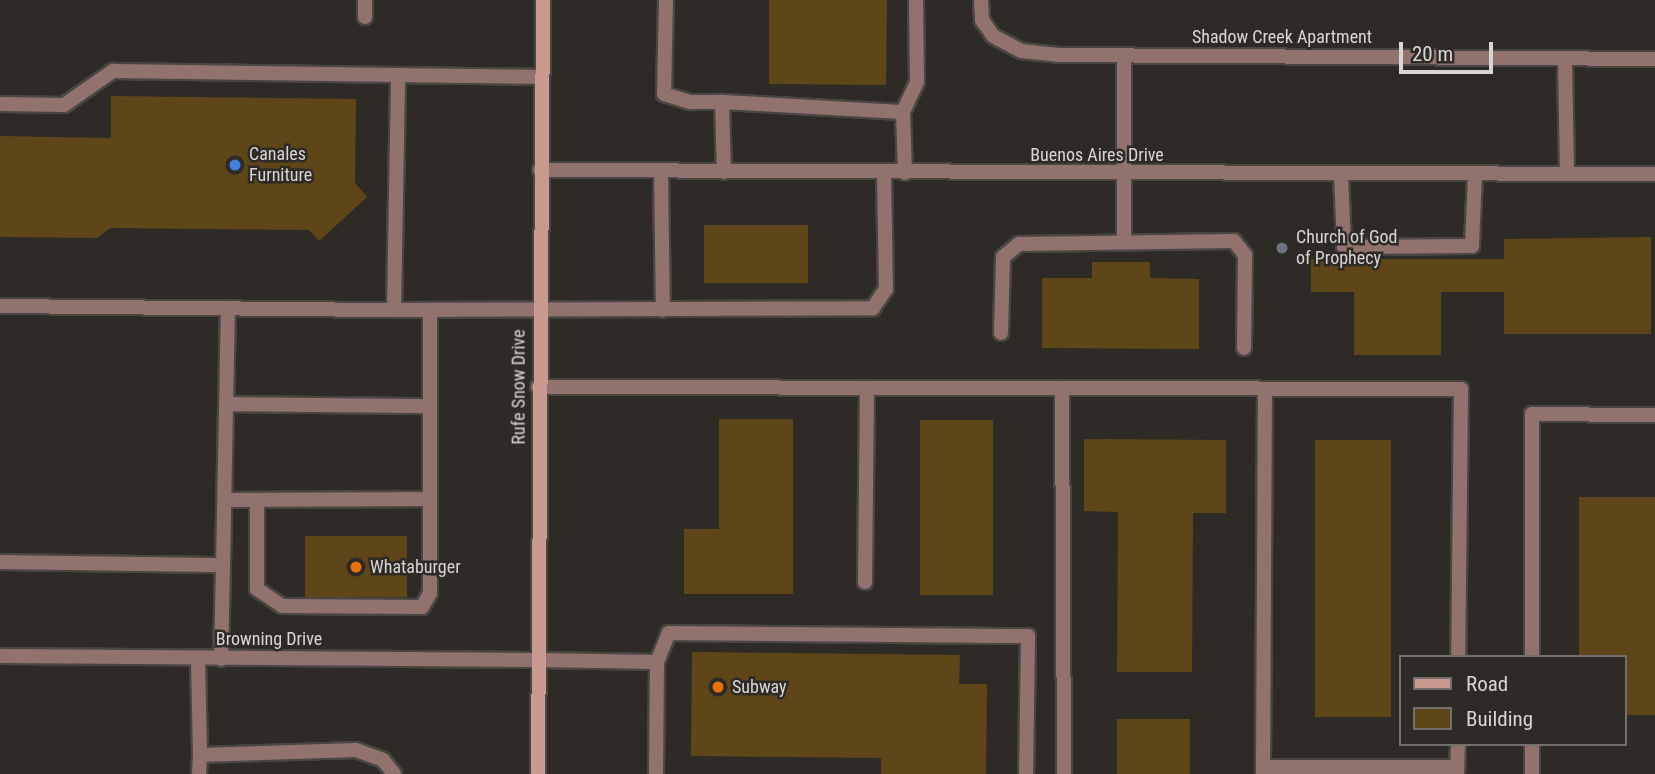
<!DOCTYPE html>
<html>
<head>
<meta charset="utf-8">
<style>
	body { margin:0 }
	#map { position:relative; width:1655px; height:774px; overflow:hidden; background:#2e2b27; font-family:"Roboto Condensed",sans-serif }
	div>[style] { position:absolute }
	.building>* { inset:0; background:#5f4619 }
	.roads { filter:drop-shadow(2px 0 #494643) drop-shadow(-2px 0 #494643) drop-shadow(0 2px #494643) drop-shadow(0 -2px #494643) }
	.service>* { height:14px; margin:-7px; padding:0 7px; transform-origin:7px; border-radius:7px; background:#91726d }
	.minor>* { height:14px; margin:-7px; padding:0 7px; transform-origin:7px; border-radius:7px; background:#91726d }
	.tertiary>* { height:14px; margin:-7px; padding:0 7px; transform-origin:7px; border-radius:7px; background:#91726d }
	.secondary>* { height:14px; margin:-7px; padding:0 7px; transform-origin:7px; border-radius:7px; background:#ca9a91 }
	.dots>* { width:19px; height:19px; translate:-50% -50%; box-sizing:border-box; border:4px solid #2e2b27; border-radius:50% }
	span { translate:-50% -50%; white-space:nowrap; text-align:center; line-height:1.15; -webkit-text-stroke:5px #2e2b27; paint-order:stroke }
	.street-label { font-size:18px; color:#d8d6d4 }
	.poi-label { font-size:18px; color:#d8d6d4 }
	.left { translate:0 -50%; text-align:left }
	.legend { position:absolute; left:1399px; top:655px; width:228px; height:91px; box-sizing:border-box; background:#2e2b27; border:2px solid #726f6c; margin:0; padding:9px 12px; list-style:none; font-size:21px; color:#d8d6d4 }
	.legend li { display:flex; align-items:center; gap:14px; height:35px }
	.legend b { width:35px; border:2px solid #726f6c }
	.scale { position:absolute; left:1399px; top:42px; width:94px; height:32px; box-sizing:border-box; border:4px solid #d8d6d4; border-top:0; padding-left:9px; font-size:21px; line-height:24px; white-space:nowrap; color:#d8d6d4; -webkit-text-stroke:5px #2e2b27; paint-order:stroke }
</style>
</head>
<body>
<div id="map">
	<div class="building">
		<i style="clip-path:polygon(769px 0,887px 0,886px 85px,769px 84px)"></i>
		<i style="clip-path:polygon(111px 96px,356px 99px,355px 183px,367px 197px,319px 241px,309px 230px,110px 228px,97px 238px,0 237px,0 136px,111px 138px)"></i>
		<i style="clip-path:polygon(704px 225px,808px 225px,808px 283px,704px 283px)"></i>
		<i style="clip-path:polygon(1651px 237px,1651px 334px,1504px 334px,1504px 292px,1441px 292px,1441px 355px,1354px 355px,1354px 292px,1311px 292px,1311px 259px,1504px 259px,1504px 239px)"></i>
		<i style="clip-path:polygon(1092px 262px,1150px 262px,1150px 278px,1199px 279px,1199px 349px,1042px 348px,1042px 278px,1092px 278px)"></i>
		<i style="clip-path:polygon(719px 419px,793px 419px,793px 594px,684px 594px,684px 529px,719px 529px)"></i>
		<i style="clip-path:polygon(920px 420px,993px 420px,993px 595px,920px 595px)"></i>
		<i style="clip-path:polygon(1084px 439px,1226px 440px,1226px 513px,1193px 513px,1192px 672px,1117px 672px,1118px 512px,1084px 511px)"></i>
		<i style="clip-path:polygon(1315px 440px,1391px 440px,1391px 717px,1315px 717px)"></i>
		<i style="clip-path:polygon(1579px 497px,1655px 497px,1655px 715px,1625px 715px,1625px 657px,1579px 657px)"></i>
		<i style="clip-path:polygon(305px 536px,407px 536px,407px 597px,305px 597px)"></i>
		<i style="clip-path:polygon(692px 652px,960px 655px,959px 684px,987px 684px,986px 774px,881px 774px,881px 758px,691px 756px)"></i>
		<i style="clip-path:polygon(1117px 719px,1190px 719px,1190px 774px,1117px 774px)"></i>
	</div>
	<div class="roads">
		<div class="service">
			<i style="left:666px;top:0;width:94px;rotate:91.2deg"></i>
			<i style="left:664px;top:94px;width:28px;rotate:17deg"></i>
			<i style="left:691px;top:102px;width:31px"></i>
			<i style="left:722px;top:102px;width:70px;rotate:88.4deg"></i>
			<i style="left:981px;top:0;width:20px;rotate:87deg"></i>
			<i style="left:982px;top:20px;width:19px;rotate:55deg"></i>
			<i style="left:993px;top:36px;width:32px;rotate:28deg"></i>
			<i style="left:1021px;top:51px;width:37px;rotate:6deg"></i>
			<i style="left:1058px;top:55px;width:597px;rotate:0.38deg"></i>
			<i style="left:365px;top:17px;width:17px;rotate:-90deg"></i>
			<i style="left:1124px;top:56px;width:185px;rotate:90deg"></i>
			<i style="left:1565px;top:58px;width:115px;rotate:89deg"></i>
			<i style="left:722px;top:102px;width:181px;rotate:3.2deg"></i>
			<i style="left:0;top:104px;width:64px;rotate:0.9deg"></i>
			<i style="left:64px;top:105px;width:60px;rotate:-34.8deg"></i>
			<i style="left:113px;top:71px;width:285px;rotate:0.8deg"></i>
			<i style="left:661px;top:172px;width:138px;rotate:89.2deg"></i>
			<i style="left:905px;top:173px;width:61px;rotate:-91.9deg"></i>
			<i style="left:903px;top:112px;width:33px;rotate:-65deg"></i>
			<i style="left:917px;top:82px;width:82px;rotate:-90.7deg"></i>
			<i style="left:1341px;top:174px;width:73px;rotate:87.6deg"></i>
			<i style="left:1344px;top:247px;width:128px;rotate:-0.4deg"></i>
			<i style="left:1472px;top:246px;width:73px;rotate:-87.6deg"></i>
			<i style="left:0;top:306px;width:394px;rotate:0.6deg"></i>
			<i style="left:394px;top:310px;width:235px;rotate:-89deg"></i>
			<i style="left:398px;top:75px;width:144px;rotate:0.8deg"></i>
			<i style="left:394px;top:310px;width:479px;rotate:-0.2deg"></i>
			<i style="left:873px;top:308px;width:23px;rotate:-56deg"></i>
			<i style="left:886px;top:289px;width:116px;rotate:-91deg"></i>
			<i style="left:1001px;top:333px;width:76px;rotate:-88.5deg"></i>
			<i style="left:1003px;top:257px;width:21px;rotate:-39deg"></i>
			<i style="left:1019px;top:244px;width:215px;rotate:-0.8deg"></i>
			<i style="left:1234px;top:241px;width:18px;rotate:52deg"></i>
			<i style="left:1245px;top:255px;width:93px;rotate:90.6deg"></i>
			<i style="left:538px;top:387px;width:923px;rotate:0.12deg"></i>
			<i style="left:1461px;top:389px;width:268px;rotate:90.6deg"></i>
			<i style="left:1062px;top:388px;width:386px;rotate:89.7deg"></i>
			<i style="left:227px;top:404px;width:203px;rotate:0.6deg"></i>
			<i style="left:430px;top:406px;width:96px;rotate:-90deg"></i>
			<i style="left:225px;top:500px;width:205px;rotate:-0.3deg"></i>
			<i style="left:430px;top:499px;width:93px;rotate:-90deg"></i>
			<i style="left:257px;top:500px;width:89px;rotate:90deg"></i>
			<i style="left:257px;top:589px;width:30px;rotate:34deg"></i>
			<i style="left:282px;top:606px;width:140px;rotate:0.4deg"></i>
			<i style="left:422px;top:607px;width:16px;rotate:-60deg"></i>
			<i style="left:430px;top:593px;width:94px;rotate:-90deg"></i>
			<i style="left:0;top:562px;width:223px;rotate:0.8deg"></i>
			<i style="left:223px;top:565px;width:94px;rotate:91.2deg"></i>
			<i style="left:223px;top:565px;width:257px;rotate:-88.9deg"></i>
			<i style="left:865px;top:582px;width:194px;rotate:-89.4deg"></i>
			<i style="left:1532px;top:657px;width:243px;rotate:-90deg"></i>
			<i style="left:1532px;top:414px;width:123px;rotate:0.5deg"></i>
			<i style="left:198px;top:659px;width:96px;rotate:88.8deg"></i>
			<i style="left:200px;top:755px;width:156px;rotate:-1.8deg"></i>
			<i style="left:356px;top:750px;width:29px;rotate:20deg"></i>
			<i style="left:383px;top:760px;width:18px;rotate:52deg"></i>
			<i style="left:538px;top:660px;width:119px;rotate:1deg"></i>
			<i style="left:657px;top:662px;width:112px;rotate:90.5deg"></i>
			<i style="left:657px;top:662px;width:31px;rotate:-68deg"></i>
			<i style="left:669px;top:633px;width:359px;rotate:0.5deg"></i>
			<i style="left:1028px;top:636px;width:138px;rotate:90.8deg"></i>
			<i style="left:1532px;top:744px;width:30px;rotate:90deg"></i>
			<i style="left:1263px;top:767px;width:378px;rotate:-89.7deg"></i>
			<i style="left:199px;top:774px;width:19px;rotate:-87deg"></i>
			<i style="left:1263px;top:774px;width:7px;rotate:-90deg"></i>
			<i style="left:1263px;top:767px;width:194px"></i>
			<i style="left:1457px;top:774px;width:30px;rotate:-88deg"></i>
		</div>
		<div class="minor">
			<i style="left:540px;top:170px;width:1115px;rotate:0.21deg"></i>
		</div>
		<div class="tertiary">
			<i style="left:0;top:656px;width:538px;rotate:0.43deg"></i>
		</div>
		<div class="secondary">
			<i style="left:538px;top:774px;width:774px;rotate:-89.63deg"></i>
		</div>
	</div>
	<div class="dots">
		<i style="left:235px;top:165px;background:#3f7fe0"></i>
		<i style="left:1282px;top:248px;background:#6b7280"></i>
		<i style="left:356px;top:567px;background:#e8710a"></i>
		<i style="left:718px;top:687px;background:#e8710a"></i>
	</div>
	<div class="street-label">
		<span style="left:1282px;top:37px">Shadow Creek Apartment</span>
		<span style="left:1097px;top:155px">Buenos Aires Drive</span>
		<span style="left:519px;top:387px;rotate:-90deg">Rufe Snow Drive</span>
		<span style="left:269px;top:639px">Browning Drive</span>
	</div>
	<div class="poi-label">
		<span class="left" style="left:249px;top:165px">Canales<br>Furniture</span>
		<span class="left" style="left:1296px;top:248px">Church of God<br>of Prophecy</span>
		<span class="left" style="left:370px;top:567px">Whataburger</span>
		<span class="left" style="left:732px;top:687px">Subway</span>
	</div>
	<ul class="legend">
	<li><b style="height:9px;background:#ca9a91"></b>Road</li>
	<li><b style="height:19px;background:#5f4619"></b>Building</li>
	</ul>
	<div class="scale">20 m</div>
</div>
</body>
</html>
